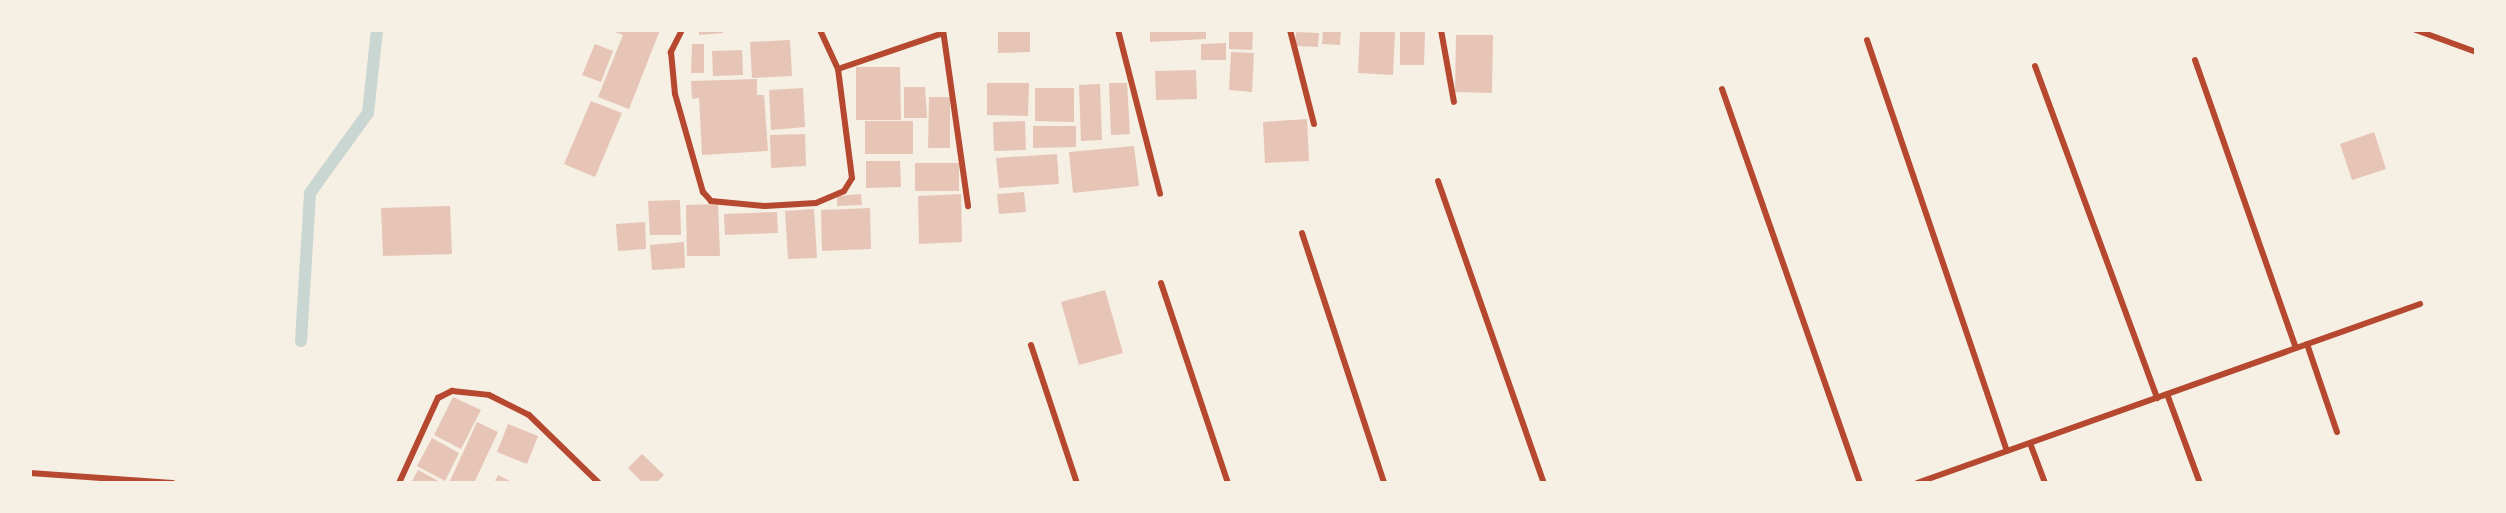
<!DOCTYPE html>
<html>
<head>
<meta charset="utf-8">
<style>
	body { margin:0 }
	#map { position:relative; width:2506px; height:513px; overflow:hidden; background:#f6efe4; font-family:Ubuntu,sans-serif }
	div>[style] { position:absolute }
	.stream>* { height:12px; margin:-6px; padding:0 6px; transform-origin:6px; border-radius:6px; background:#c9d6d2 }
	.building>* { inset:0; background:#e6c5b7 }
	.minor>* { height:6px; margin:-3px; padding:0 3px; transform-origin:3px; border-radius:3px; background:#b5482f }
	span { translate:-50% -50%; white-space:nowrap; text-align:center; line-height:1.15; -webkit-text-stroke:6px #f6efe4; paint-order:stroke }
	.frame { position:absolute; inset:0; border:32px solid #f6efe4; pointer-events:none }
</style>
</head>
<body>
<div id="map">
	<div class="stream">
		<i style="left:301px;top:341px;width:148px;rotate:-86.5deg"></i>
		<i style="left:310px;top:193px;width:99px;rotate:-54.1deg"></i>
		<i style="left:368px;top:113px;width:83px;rotate:-83.8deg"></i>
	</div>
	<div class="building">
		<i style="clip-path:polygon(609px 30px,660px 30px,629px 109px,598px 97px,623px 35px)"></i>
		<i style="clip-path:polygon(699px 30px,723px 30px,723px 33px,699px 35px)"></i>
		<i style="clip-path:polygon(998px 30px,1030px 30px,1030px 52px,998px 53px)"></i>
		<i style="clip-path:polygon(1150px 30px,1206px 30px,1206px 39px,1150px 42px)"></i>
		<i style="clip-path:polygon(1229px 30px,1253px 30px,1252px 50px,1229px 49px)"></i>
		<i style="clip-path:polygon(1323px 30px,1341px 30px,1340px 45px,1322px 44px)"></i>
		<i style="clip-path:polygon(1360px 30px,1395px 32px,1393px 75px,1358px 73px)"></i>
		<i style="clip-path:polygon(1400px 31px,1425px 32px,1424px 65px,1400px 65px)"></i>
		<i style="clip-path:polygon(1296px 32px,1319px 33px,1318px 47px,1295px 46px)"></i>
		<i style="clip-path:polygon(1456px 35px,1493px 35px,1492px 93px,1455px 92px)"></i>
		<i style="clip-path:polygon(790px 40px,792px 76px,752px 78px,750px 42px)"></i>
		<i style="clip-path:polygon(1226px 43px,1226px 60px,1201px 60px,1201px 44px)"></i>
		<i style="clip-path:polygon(595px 44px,613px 51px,601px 82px,582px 75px)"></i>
		<i style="clip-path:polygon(692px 44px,704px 44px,704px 73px,691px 73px)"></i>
		<i style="clip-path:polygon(742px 50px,743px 75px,713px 76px,712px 51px)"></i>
		<i style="clip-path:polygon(1231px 52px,1254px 53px,1252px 92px,1229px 90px)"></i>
		<i style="clip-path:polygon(856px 67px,900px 67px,901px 120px,856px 120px)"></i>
		<i style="clip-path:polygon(1196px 70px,1197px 99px,1156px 100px,1155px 71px)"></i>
		<i style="clip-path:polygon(757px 79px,757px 95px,764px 95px,768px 151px,702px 155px,699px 98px,692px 99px,691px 81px)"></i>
		<i style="clip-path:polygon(987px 83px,1029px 83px,1028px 116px,987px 115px)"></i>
		<i style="clip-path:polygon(1109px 83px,1127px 83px,1130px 134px,1111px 135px)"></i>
		<i style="clip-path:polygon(1100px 84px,1102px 140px,1081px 141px,1079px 85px)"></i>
		<i style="clip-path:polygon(904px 87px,925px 87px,927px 118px,904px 118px)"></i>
		<i style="clip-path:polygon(803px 88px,805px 127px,771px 130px,769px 90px)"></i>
		<i style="clip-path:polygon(1035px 88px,1074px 88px,1074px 122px,1035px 121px)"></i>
		<i style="clip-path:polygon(929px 97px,950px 97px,950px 148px,928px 148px)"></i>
		<i style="clip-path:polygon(591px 101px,622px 113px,595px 177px,564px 164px)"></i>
		<i style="clip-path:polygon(1307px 119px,1309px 161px,1265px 163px,1263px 122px)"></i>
		<i style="clip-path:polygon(865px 121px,913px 121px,913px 154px,865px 154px)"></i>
		<i style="clip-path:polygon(1025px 121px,1026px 150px,994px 151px,993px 122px)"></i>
		<i style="clip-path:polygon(1033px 126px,1076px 126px,1076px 147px,1033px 148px)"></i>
		<i style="clip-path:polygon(2374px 132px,2386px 169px,2352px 180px,2340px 144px)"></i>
		<i style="clip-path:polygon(805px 134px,806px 166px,771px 168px,770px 135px)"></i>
		<i style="clip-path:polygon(1134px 146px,1139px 186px,1073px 193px,1069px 152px)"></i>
		<i style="clip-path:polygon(1057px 154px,1059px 184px,999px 188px,996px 158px)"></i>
		<i style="clip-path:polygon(866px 161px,900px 161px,901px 187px,866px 188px)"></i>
		<i style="clip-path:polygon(915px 163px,959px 163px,959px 191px,915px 191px)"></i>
		<i style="clip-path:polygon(1024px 192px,1026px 212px,999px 214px,997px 194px)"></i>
		<i style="clip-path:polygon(861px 194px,862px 205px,837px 206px,837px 196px)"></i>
		<i style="clip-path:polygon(961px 194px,962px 242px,919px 244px,918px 196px)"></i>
		<i style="clip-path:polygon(680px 200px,681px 235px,650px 235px,648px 201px)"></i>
		<i style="clip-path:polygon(718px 204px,720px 256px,687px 256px,686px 205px)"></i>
		<i style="clip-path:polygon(450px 206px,452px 254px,383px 256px,381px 208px)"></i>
		<i style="clip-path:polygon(870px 208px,871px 249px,822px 251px,821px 210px)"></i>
		<i style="clip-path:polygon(814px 209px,817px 258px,788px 259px,785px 211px)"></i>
		<i style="clip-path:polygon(777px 212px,778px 233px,725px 235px,724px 214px)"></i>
		<i style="clip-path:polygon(645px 222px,646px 249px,618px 251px,616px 224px)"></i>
		<i style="clip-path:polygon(684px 242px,685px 268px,652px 270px,650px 245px)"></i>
		<i style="clip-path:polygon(1105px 290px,1123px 353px,1079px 365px,1061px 302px)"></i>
		<i style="clip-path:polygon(453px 397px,481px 410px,461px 449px,434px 435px)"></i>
		<i style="clip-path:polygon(477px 422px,498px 432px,474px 483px,449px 483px)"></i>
		<i style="clip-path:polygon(508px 424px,538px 436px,527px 464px,497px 452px)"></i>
		<i style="clip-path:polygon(432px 438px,459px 453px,445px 481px,417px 466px)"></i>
		<i style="clip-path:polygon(642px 454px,664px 475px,656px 483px,643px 483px,628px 468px)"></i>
		<i style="clip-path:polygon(418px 470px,442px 483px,411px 483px)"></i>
		<i style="clip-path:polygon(498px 475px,514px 483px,494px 483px)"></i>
	</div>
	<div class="minor">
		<i style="left:682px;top:30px;width:25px;rotate:117deg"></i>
		<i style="left:671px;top:52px;width:42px;rotate:84.6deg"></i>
		<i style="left:675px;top:94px;width:102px;rotate:74.1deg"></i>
		<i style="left:703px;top:192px;width:12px;rotate:48deg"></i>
		<i style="left:711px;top:201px;width:54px;rotate:5.3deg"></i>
		<i style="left:765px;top:206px;width:51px;rotate:-3.4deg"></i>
		<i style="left:816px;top:203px;width:30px;rotate:-23deg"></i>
		<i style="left:844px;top:191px;width:15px;rotate:-58deg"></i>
		<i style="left:852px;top:178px;width:110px;rotate:-97.3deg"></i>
		<i style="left:838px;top:69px;width:43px;rotate:-114.8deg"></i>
		<i style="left:943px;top:30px;width:178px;rotate:81.9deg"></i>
		<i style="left:1118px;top:30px;width:169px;rotate:75.6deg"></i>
		<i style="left:1290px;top:30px;width:97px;rotate:75.7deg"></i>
		<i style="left:1441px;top:30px;width:73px;rotate:79.8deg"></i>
		<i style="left:2416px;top:30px;width:64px;rotate:20.1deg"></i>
		<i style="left:1867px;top:40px;width:434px;rotate:71.2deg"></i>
		<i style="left:2195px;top:60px;width:305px;rotate:70.7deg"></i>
		<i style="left:2035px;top:66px;width:354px;rotate:69.8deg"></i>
		<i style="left:838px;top:69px;width:111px;rotate:-18.9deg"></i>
		<i style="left:1722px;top:89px;width:417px;rotate:70.7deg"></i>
		<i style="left:1438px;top:181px;width:320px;rotate:70.7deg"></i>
		<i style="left:1302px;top:233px;width:263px;rotate:71.8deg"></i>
		<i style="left:1161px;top:283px;width:211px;rotate:71.5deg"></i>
		<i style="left:2307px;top:344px;width:93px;rotate:71.2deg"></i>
		<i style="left:1031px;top:345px;width:145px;rotate:71.6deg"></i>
		<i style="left:2167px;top:394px;width:95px;rotate:69.7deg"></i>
		<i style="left:2030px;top:443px;width:43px;rotate:69.4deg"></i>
		<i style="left:30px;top:473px;width:143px;rotate:4deg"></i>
		<i style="left:399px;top:483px;width:94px;rotate:-65.4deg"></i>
		<i style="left:438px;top:398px;width:16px;rotate:-27deg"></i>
		<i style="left:452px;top:391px;width:37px;rotate:6deg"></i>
		<i style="left:489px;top:395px;width:45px;rotate:26.6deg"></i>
		<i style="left:529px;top:415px;width:98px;rotate:44.2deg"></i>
		<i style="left:1917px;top:483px;width:534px;rotate:-19.59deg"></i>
	</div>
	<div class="frame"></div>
</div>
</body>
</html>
